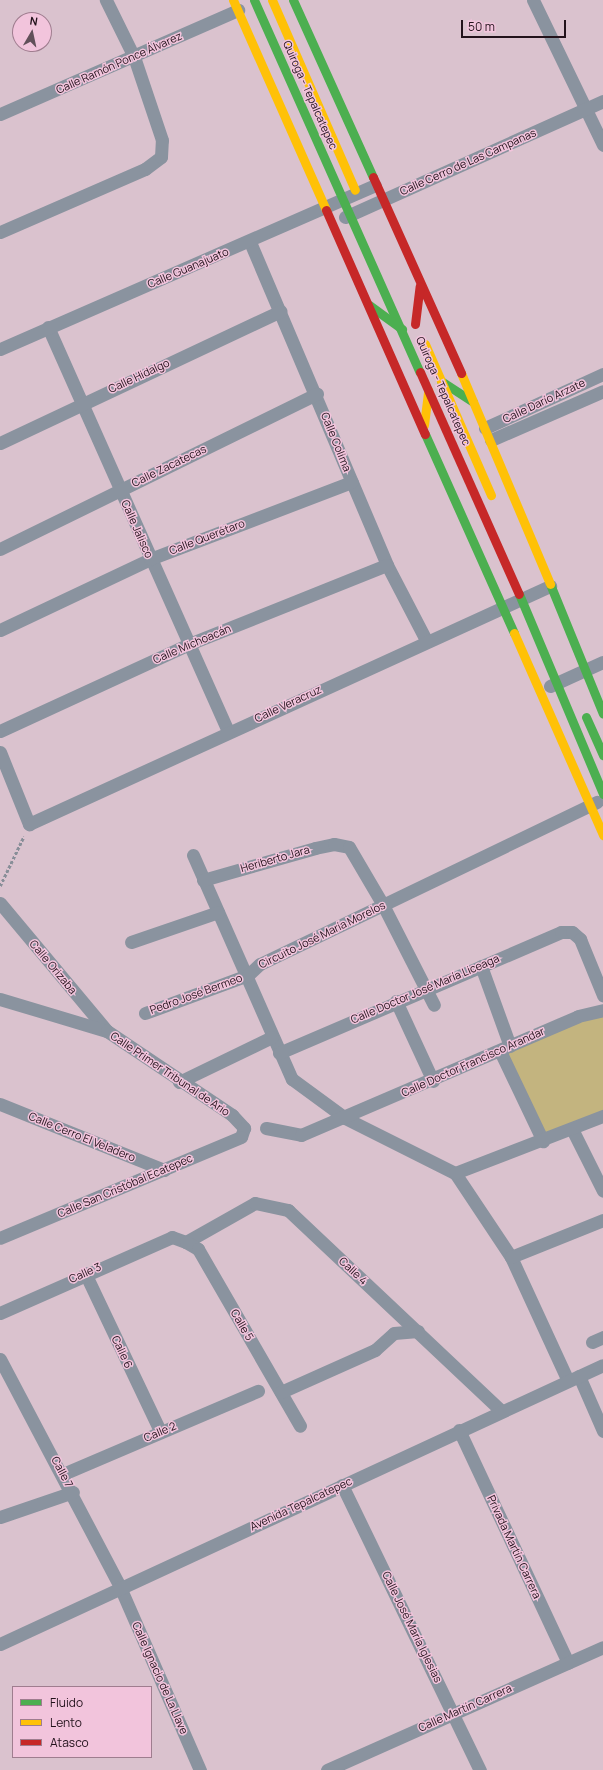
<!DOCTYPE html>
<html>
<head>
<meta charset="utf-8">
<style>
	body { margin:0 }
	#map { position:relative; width:603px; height:1770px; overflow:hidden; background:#dac2ce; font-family:Manrope,sans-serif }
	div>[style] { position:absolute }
	.green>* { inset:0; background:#c3b47f }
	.path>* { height:2.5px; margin-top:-1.25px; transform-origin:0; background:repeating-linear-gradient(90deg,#888e98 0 3px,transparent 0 5px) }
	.street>* { height:13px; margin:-6.5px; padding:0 6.5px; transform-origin:6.5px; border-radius:6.5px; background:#8a939f }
	.fast>* { height:9px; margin:-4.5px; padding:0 4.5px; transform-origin:4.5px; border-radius:4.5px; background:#4caf50 }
	.slow>* { height:9px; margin:-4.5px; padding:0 4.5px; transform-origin:4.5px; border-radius:4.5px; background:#ffc107 }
	.jam>* { height:9px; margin:-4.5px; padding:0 4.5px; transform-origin:4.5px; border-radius:4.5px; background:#c62828 }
	span { translate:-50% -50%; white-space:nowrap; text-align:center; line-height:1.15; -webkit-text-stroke:3px #f2c4dc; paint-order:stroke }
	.street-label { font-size:11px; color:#22121b }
	.legend { position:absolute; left:12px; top:1686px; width:140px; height:72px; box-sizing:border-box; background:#f2c4dc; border:1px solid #9f7d8f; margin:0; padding:5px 7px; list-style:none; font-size:12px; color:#22121b }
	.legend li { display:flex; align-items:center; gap:8px; height:20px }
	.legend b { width:20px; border:1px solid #9f7d8f }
	.north { position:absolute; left:12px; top:12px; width:40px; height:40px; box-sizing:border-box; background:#f2c4dc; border:1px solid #9f7d8f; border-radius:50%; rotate:9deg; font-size:11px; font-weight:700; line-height:16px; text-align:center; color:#22121b }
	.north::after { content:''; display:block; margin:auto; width:14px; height:18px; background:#62505a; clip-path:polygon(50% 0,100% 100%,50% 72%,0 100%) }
	.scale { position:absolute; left:461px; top:20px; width:105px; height:18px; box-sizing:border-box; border:2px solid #22121b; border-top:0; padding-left:5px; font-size:12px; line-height:14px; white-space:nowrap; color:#22121b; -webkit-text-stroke:3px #f2c4dc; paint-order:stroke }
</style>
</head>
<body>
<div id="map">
	<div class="green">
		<i style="clip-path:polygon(603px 1011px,603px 1114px,544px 1139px,502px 1051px)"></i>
	</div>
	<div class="path">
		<i style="left:0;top:886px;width:55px;rotate:-64.4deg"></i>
	</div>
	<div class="street">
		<i style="left:533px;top:0;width:161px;rotate:64.2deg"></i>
		<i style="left:0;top:114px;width:260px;rotate:-23.6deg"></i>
		<i style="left:345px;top:217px;width:283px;rotate:-24.2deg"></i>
		<i style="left:0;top:232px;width:158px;rotate:-23.5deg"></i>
		<i style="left:145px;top:169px;width:20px;rotate:-37deg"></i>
		<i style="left:161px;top:157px;width:17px;rotate:-87deg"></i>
		<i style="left:162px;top:140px;width:88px;rotate:-108.6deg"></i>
		<i style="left:134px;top:57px;width:64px;rotate:-116.2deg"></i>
		<i style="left:250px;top:242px;width:351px;rotate:67deg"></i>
		<i style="left:387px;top:565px;width:85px;rotate:62.5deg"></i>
		<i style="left:48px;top:327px;width:443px;rotate:66deg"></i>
		<i style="left:0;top:349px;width:409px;rotate:-23.6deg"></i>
		<i style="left:485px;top:428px;width:130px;rotate:-24.6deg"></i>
		<i style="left:491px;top:440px;width:122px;rotate:-23.6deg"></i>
		<i style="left:0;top:443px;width:310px;rotate:-25.2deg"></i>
		<i style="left:0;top:549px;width:353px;rotate:-26.1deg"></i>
		<i style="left:0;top:630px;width:166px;rotate:-25.3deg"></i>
		<i style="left:150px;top:559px;width:216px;rotate:-20.9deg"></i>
		<i style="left:550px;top:686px;width:58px;rotate:-24.4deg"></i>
		<i style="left:0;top:731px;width:208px;rotate:-24.7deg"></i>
		<i style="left:189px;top:644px;width:213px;rotate:-21.8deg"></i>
		<i style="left:0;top:752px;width:78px;rotate:68.1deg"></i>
		<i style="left:29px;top:824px;width:573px;rotate:-24.55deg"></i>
		<i style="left:193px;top:855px;width:245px;rotate:66.2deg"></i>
		<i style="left:292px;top:1079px;width:66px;rotate:36.3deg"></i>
		<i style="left:345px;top:1118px;width:123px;rotate:26.6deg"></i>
		<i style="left:455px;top:1173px;width:101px;rotate:56.3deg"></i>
		<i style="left:511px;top:1257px;width:136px;rotate:65.3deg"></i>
		<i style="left:203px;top:880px;width:116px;rotate:-15.9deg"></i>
		<i style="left:315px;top:848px;width:19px;rotate:-12deg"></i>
		<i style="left:334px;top:844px;width:15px;rotate:11deg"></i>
		<i style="left:349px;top:847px;width:67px;rotate:59.6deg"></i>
		<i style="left:383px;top:905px;width:112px;rotate:63deg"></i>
		<i style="left:0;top:903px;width:167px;rotate:50.1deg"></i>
		<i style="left:131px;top:942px;width:92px;rotate:-19deg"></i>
		<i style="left:481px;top:966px;width:85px;rotate:70.1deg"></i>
		<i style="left:0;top:999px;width:112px;rotate:16.7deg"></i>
		<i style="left:107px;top:1031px;width:151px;rotate:33.9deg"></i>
		<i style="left:232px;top:1115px;width:18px;rotate:47deg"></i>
		<i style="left:244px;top:1128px;width:9px;rotate:108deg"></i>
		<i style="left:241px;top:1137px;width:261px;rotate:157.3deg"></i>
		<i style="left:396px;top:1001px;width:88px;rotate:65.2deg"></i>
		<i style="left:145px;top:1013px;width:110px;rotate:-20.3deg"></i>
		<i style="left:248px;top:975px;width:16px;rotate:-43deg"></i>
		<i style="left:260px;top:964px;width:374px;rotate:-25.7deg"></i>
		<i style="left:500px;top:1051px;width:100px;rotate:64.5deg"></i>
		<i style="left:279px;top:1053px;width:307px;rotate:-23.2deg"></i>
		<i style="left:561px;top:932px;width:11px"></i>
		<i style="left:572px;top:932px;width:11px;rotate:41deg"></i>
		<i style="left:580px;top:939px;width:61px;rotate:67.7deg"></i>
		<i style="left:179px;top:1082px;width:103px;rotate:-25.8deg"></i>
		<i style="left:0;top:1104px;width:177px;rotate:21.9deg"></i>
		<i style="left:266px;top:1128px;width:36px;rotate:11deg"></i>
		<i style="left:301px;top:1135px;width:301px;rotate:-23.2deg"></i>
		<i style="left:578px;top:1016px;width:26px;rotate:-13deg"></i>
		<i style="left:572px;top:1129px;width:69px;rotate:63.4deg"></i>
		<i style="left:455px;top:1173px;width:159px;rotate:-21.1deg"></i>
		<i style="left:186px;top:1242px;width:79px;rotate:-29.5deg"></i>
		<i style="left:255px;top:1203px;width:34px;rotate:12deg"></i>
		<i style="left:288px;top:1210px;width:291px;rotate:43.3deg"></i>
		<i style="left:511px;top:1257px;width:99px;rotate:-21.9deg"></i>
		<i style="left:85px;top:1273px;width:175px;rotate:64.6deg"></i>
		<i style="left:0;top:1313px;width:188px;rotate:-23.8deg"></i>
		<i style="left:172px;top:1237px;width:15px;rotate:20deg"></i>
		<i style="left:186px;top:1242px;width:14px;rotate:30deg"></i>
		<i style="left:198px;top:1249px;width:204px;rotate:60deg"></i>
		<i style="left:592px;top:1342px;width:12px;rotate:-24deg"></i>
		<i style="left:0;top:1359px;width:258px;rotate:62.2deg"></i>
		<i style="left:120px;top:1587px;width:200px;rotate:66.4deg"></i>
		<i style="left:579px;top:1376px;width:60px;rotate:66.4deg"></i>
		<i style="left:281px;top:1392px;width:103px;rotate:-24.1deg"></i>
		<i style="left:375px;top:1350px;width:25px;rotate:-42deg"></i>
		<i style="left:394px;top:1333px;width:24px;rotate:-5deg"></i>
		<i style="left:459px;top:1430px;width:257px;rotate:64.9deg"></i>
		<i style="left:63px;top:1474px;width:212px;rotate:-23.1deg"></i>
		<i style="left:342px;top:1485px;width:317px;rotate:64.2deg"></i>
		<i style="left:0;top:1517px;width:77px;rotate:-18.9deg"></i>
		<i style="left:0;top:1644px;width:664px;rotate:-24.83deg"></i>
		<i style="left:327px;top:1770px;width:302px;rotate:-24deg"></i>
	</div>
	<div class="fast">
		<i style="left:254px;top:0;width:407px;rotate:66deg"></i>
		<i style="left:293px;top:0;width:194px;rotate:65.7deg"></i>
		<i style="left:369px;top:305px;width:41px;rotate:36deg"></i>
		<i style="left:441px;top:381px;width:38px;rotate:33deg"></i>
		<i style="left:425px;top:434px;width:218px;rotate:65.9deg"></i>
		<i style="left:550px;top:584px;width:140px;rotate:67.8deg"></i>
		<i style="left:519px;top:594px;width:217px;rotate:67.2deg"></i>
		<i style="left:586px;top:717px;width:42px;rotate:65.9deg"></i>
	</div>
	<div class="slow">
		<i style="left:233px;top:0;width:230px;rotate:66.1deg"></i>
		<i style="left:272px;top:0;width:207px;rotate:66.4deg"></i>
		<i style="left:425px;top:344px;width:165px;rotate:66.4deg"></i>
		<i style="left:461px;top:373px;width:229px;rotate:67.1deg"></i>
		<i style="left:424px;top:425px;width:35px;rotate:-83deg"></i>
		<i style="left:514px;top:633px;width:221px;rotate:66.2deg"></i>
	</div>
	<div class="jam">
		<i style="left:373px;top:177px;width:215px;rotate:65.8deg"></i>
		<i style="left:326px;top:210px;width:245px;rotate:66.2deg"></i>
		<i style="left:415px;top:324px;width:38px;rotate:-83deg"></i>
		<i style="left:420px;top:372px;width:243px;rotate:66deg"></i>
	</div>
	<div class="street-label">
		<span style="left:119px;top:63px;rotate:-24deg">Calle Ramón Ponce Álvarez</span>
		<span style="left:310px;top:95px;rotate:66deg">Quiroga - Tepalcatepec</span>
		<span style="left:468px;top:162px;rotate:-24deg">Calle Cerro de Las Campanas</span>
		<span style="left:188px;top:268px;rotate:-23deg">Calle Guanajuato</span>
		<span style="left:139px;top:376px;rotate:-25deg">Calle Hidalgo</span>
		<span style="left:443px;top:391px;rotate:66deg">Quiroga - Tepalcatepec</span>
		<span style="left:544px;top:401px;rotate:-25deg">Calle Darío Arzate</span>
		<span style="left:336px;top:442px;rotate:68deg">Calle Colima</span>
		<span style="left:169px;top:466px;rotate:-26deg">Calle Zacatecas</span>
		<span style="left:137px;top:529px;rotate:66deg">Calle Jalisco</span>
		<span style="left:207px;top:537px;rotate:-21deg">Calle Querétaro</span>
		<span style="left:192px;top:644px;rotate:-23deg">Calle Michoacán</span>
		<span style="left:288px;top:704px;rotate:-25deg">Calle Veracruz</span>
		<span style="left:275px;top:859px;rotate:-16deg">Heriberto Jara</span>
		<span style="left:322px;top:935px;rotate:-26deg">Circuito José María Morelos</span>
		<span style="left:53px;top:967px;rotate:50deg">Calle Orizaba</span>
		<span style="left:425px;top:989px;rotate:-23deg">Calle Doctor José María Liceaga</span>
		<span style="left:196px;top:994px;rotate:-20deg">Pedro José Bermeo</span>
		<span style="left:473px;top:1062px;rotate:-24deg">Calle Doctor Francisco Arandar</span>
		<span style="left:170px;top:1074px;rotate:34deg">Calle Primer Tribunal de Ario</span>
		<span style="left:82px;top:1137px;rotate:22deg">Calle Cerro El Veladero</span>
		<span style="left:125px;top:1186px;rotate:-23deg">Calle San Cristóbal Ecatepec</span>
		<span style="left:353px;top:1271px;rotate:43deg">Calle 4</span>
		<span style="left:85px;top:1273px;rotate:-24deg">Calle 3</span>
		<span style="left:242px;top:1325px;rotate:60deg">Calle 5</span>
		<span style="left:122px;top:1352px;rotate:65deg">Calle 6</span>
		<span style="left:160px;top:1432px;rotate:-23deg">Calle 2</span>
		<span style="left:62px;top:1472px;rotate:62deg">Calle 7</span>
		<span style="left:301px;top:1504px;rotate:-25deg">Avenida Tepalcatepec</span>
		<span style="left:514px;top:1547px;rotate:65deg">Privada Martín Carrera</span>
		<span style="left:412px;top:1627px;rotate:64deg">Calle José María Iglesias</span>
		<span style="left:160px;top:1678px;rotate:66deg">Calle Ignacio de La Llave</span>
		<span style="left:465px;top:1708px;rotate:-24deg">Calle Martín Carrera</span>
	</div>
	<ul class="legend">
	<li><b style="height:5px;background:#4caf50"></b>Fluido</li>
	<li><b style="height:5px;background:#ffc107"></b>Lento</li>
	<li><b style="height:5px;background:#c62828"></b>Atasco</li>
	</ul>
	<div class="north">N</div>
	<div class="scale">50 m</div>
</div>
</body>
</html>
